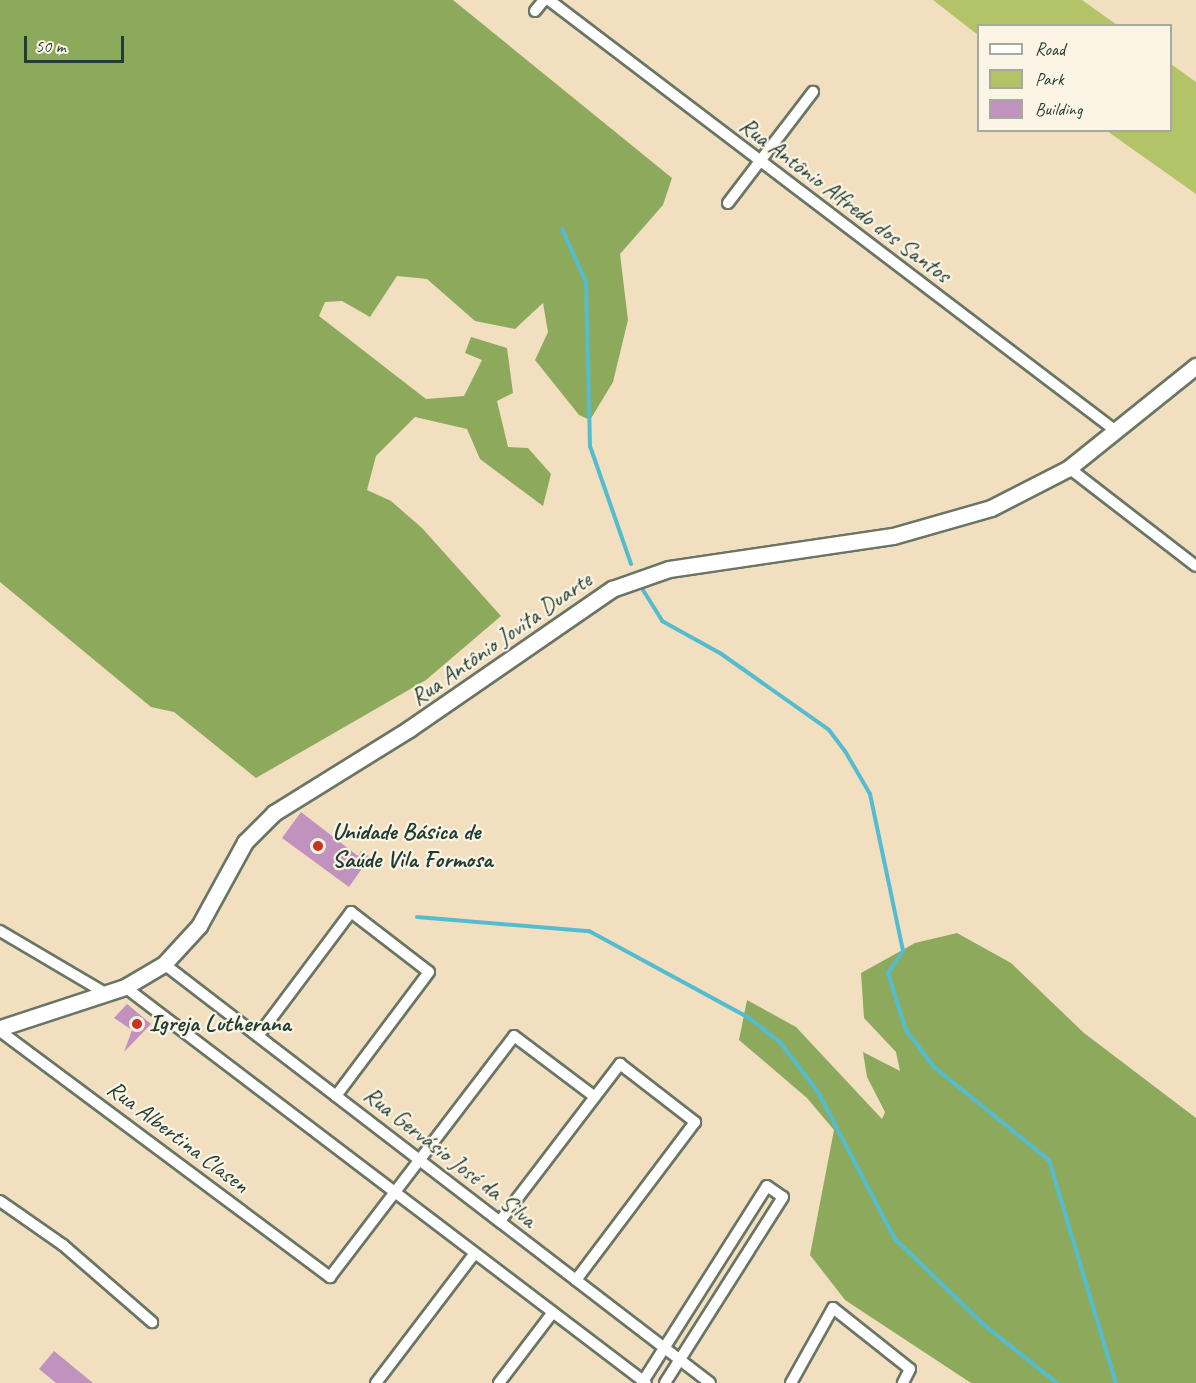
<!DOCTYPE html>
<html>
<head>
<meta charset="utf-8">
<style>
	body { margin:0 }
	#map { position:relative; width:1196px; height:1383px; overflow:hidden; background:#f2dfc0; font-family:Caveat,sans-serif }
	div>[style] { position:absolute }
	.green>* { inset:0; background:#b2c467 }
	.forest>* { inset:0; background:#8daa5c }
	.stream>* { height:4px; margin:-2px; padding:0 2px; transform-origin:2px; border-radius:2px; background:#53bdcf }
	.building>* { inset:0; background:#c292be }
	.roads { filter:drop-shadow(2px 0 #697665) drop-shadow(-2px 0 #697665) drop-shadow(0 2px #697665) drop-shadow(0 -2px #697665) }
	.street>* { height:10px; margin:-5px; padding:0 5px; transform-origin:5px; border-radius:5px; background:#fff }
	.secondary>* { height:15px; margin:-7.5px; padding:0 7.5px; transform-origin:7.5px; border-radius:7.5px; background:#fff }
	.dots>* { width:16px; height:16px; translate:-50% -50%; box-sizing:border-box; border:3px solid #fcf5e5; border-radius:50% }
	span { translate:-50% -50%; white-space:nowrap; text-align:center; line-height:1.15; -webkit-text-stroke:4.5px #fcf5e5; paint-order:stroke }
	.street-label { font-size:24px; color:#1f3d34 }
	.poi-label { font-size:24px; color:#1f3d34; font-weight:700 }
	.left { translate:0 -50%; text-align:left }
	.legend { position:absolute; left:977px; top:24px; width:195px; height:108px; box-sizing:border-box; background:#fcf5e5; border:2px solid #a4ab9e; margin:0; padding:8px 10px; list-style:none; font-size:18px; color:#1f3d34 }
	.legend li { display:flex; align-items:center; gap:12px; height:30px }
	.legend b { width:30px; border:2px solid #a4ab9e }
	.scale { position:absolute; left:24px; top:36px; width:100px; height:27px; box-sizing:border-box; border:3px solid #1f3d34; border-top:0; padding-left:8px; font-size:18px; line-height:21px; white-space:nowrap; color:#1f3d34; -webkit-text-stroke:4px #fcf5e5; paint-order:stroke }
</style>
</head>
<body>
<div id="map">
	<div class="green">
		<i style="clip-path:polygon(933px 0,1082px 0,1117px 25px,978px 26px,978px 35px)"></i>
		<i style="clip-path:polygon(1171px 64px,1196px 82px,1196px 194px,1107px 131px,1170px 130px)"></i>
	</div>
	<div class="forest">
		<i style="clip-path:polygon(0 0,453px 0,672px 178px,663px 205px,620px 254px,628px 320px,613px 382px,590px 420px,579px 415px,535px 360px,548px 332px,543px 303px,515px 329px,475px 321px,427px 279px,397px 276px,370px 317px,342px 301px,325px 302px,319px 316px,426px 399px,464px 396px,482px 360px,465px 353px,471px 337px,507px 348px,513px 393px,497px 401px,508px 447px,528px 448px,551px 474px,543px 506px,480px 459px,467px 429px,415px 417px,376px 456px,367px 490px,391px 501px,422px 528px,501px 616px,426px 680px,256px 778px,174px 712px,151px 707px,0 582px)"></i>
		<i style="clip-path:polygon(957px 933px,1011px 963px,1084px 1033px,1196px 1118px,1196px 1383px,971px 1383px,845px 1300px,810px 1255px,834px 1130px,807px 1098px,739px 1040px,747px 1000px,796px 1027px,882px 1119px,885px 1112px,867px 1077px,863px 1052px,900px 1071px,896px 1052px,864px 1018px,861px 973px,915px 943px)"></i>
	</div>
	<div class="stream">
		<i style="left:562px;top:229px;width:58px;rotate:65.6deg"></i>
		<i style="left:586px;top:282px;width:164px;rotate:88.6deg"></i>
		<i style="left:590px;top:446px;width:125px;rotate:70.8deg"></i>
		<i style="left:643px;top:590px;width:36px;rotate:58deg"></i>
		<i style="left:662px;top:621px;width:66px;rotate:28.9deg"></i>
		<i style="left:720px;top:653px;width:133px;rotate:35.2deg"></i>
		<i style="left:829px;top:730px;width:26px;rotate:53deg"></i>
		<i style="left:845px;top:751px;width:50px;rotate:59.8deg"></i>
		<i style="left:870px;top:794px;width:160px;rotate:78.1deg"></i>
		<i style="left:903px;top:951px;width:27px;rotate:124deg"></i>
		<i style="left:888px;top:973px;width:60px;rotate:72.5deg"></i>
		<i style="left:906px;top:1030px;width:46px;rotate:52.9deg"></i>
		<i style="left:934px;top:1067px;width:148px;rotate:39deg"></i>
		<i style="left:1049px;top:1160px;width:233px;rotate:73.3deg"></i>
		<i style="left:417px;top:917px;width:173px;rotate:4.7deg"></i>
		<i style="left:589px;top:931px;width:182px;rotate:28.5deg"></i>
		<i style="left:749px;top:1018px;width:39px;rotate:38deg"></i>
		<i style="left:780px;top:1042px;width:63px;rotate:52.8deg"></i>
		<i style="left:818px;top:1092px;width:166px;rotate:62.4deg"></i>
		<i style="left:895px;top:1239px;width:122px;rotate:44deg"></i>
		<i style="left:983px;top:1324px;width:95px;rotate:38.6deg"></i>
	</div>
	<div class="building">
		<i style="clip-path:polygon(301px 812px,358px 856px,361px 851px,370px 857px,349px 887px,282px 838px)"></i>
		<i style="clip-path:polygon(127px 1004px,151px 1024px,124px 1052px,132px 1030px,114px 1018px)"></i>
		<i style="clip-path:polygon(54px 1351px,93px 1383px,56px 1383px,39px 1369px)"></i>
	</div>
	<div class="roads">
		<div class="street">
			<i style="left:549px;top:0;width:712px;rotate:37.24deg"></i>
			<i style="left:535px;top:11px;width:14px;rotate:-51deg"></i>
			<i style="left:728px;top:203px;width:140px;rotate:-52.6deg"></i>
			<i style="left:1069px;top:468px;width:160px;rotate:37.7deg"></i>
			<i style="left:0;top:931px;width:124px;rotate:30.5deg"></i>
			<i style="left:164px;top:964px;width:688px;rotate:37.5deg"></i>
			<i style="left:125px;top:987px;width:654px;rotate:37.24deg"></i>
			<i style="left:0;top:1031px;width:412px;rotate:36.7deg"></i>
			<i style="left:330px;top:1277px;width:303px;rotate:-52.6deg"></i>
			<i style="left:514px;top:1036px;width:101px;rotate:37deg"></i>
			<i style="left:258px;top:1036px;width:155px;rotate:-53.1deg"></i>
			<i style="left:351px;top:912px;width:98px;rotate:37.6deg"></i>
			<i style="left:429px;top:972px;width:155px;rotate:126.9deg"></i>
			<i style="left:0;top:1201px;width:77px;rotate:34.9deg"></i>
			<i style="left:63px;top:1245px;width:118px;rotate:40.9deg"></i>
			<i style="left:500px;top:1221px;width:198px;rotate:-52.6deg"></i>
			<i style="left:620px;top:1064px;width:95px;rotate:37.7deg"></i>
			<i style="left:695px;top:1122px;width:198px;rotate:127deg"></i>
			<i style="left:376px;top:1383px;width:163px;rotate:-52.7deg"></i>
			<i style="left:499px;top:1383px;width:89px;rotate:-52.7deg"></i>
			<i style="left:642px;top:1383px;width:233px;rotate:-57.6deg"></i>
			<i style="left:767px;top:1186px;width:19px;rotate:35deg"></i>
			<i style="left:783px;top:1197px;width:220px;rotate:122.4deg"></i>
			<i style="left:791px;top:1383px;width:86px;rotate:-60.8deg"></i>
			<i style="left:833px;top:1308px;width:98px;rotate:38.4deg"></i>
			<i style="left:910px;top:1369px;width:16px;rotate:117deg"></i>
		</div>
		<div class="secondary">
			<i style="left:0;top:1028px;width:132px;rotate:-18.2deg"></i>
			<i style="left:125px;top:987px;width:45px;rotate:-30.5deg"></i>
			<i style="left:164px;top:964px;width:52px;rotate:-47.4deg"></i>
			<i style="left:199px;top:926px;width:96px;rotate:-61.3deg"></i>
			<i style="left:245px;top:842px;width:41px;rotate:-45deg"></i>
			<i style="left:274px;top:813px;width:159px;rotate:-31.9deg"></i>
			<i style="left:409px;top:729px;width:247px;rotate:-34.6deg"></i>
			<i style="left:612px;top:589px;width:60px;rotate:-19.3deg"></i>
			<i style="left:669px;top:569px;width:226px;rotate:-8.4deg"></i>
			<i style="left:893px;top:536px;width:102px;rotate:-15.9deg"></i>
			<i style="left:991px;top:508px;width:88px;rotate:-27.1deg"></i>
			<i style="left:1069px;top:468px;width:163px;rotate:-38.8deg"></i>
		</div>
	</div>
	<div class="dots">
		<i style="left:318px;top:846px;background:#c8321e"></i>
		<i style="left:137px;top:1024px;background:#c8321e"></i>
	</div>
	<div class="street-label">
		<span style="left:845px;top:200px;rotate:37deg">Rua Antônio Alfredo dos Santos</span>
		<span style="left:501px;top:639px;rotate:-35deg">Rua Antônio Jovita Duarte</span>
		<span style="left:178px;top:1137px;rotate:37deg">Rua Albertina Clasen</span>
		<span style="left:450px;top:1157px;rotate:38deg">Rua Gervásio José da Silva</span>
	</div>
	<div class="poi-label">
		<span class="left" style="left:332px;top:846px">Unidade Básica de<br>Saúde Vila Formosa</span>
		<span class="left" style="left:149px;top:1024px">Igreja Lutherana</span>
	</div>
	<ul class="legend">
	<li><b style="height:8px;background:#fff"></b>Road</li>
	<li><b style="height:16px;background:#b2c467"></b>Park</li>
	<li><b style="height:16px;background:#c292be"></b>Building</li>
	</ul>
	<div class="scale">50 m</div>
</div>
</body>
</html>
